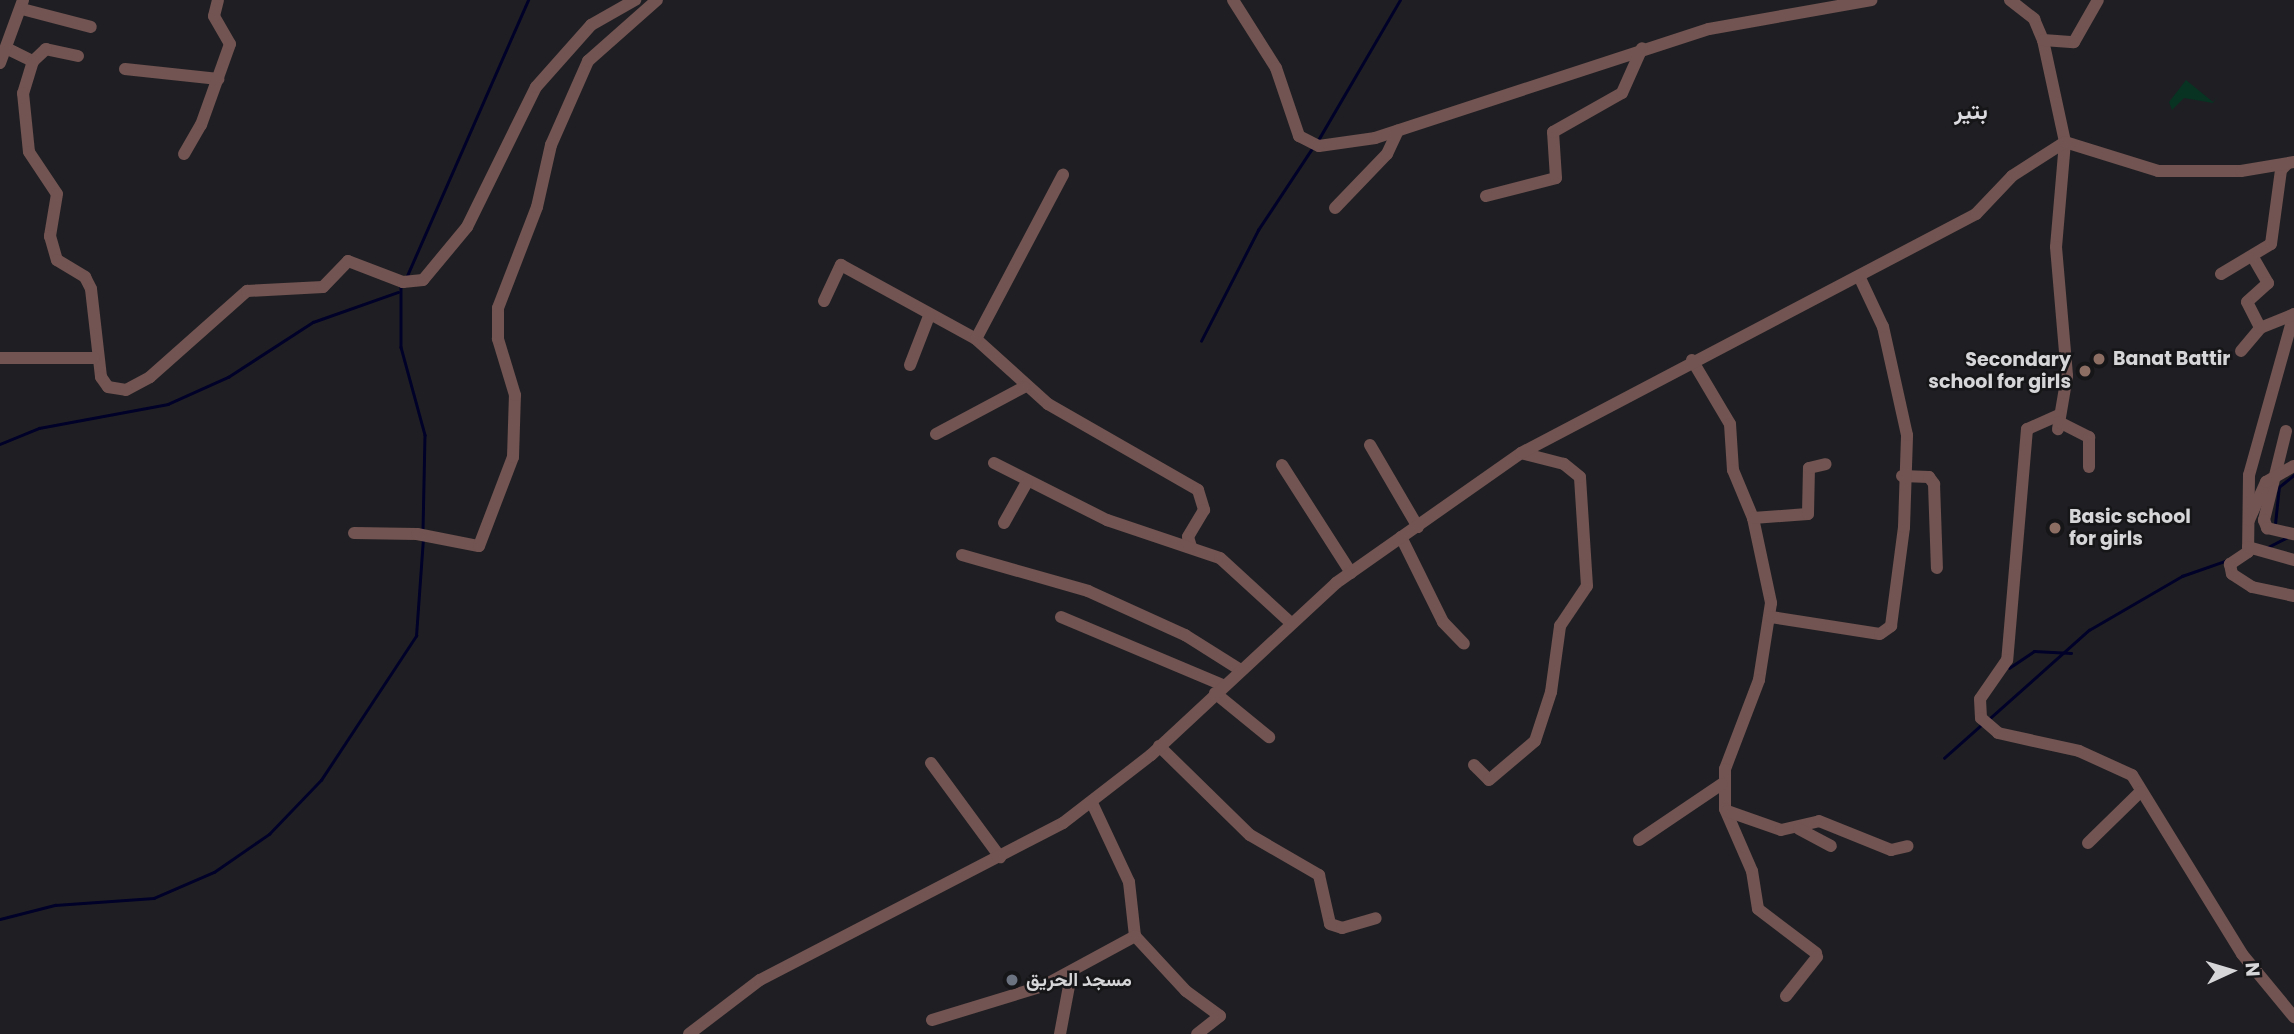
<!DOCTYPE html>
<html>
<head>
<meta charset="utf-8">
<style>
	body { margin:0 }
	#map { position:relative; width:2294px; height:1034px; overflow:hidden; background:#1f1f23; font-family:Poppins,Vazirmatn,sans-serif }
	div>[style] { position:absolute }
	.green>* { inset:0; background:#083222 }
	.stream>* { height:2.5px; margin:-1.25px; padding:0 1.25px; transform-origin:1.25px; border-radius:1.25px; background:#000129 }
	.minor>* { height:12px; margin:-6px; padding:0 6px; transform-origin:6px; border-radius:6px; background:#725452 }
	.dots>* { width:19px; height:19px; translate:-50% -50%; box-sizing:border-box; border:4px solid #161619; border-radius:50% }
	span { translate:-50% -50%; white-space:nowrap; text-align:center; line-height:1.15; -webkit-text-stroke:5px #161619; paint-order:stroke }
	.poi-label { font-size:19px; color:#d6d6d9; font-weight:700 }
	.left { translate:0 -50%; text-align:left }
	.right { translate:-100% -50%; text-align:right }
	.quarter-label { font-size:23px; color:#dadadf; font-weight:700 }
	.north { position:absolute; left:2196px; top:936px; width:70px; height:70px; -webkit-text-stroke:5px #161619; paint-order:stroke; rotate:86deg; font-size:19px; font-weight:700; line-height:28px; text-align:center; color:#d6d6d9 }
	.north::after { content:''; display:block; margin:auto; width:24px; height:32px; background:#d6d6d9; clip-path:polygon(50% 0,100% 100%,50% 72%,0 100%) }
</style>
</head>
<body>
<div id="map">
	<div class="green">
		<i style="clip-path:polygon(2186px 80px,2213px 102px,2217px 97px,2213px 103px,2184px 98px,2172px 110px,2169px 102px)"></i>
	</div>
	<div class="stream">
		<i style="left:1317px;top:142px;width:164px;rotate:-59.7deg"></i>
		<i style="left:406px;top:278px;width:304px;rotate:-66.3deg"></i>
		<i style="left:401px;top:287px;width:60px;rotate:90deg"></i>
		<i style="left:401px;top:347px;width:91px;rotate:74.7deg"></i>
		<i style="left:425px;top:435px;width:97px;rotate:91.2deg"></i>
		<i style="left:1201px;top:341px;width:125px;rotate:-62.8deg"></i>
		<i style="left:1258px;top:230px;width:100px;rotate:-56.5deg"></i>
		<i style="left:0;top:444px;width:42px;rotate:-22.3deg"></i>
		<i style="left:39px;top:428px;width:131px;rotate:-10.5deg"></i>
		<i style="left:168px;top:404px;width:66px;rotate:-24.2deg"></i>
		<i style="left:228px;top:377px;width:101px;rotate:-32.9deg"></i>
		<i style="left:313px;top:322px;width:90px;rotate:-19.4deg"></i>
		<i style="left:2275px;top:524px;width:37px;rotate:-84deg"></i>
		<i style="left:2279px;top:487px;width:19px;rotate:-39deg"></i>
		<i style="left:2268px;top:547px;width:25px;rotate:-27deg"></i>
		<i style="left:2009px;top:668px;width:30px;rotate:-34deg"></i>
		<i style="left:2034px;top:651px;width:37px;rotate:3deg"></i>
		<i style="left:1989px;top:719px;width:134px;rotate:-41.7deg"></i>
		<i style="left:2089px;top:630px;width:108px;rotate:-30.1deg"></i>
		<i style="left:2182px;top:576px;width:46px;rotate:-19.2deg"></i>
		<i style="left:1944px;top:758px;width:50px;rotate:-41.7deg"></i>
		<i style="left:0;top:919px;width:57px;rotate:-14.3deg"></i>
		<i style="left:55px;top:905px;width:99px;rotate:-4deg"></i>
		<i style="left:154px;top:898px;width:65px;rotate:-23.4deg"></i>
		<i style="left:214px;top:872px;width:67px;rotate:-34.6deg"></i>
		<i style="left:269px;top:834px;width:75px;rotate:-46.1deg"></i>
		<i style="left:321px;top:780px;width:173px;rotate:-56.6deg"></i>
		<i style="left:416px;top:636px;width:97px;rotate:-85.9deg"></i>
	</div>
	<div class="minor">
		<i style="left:1233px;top:0;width:80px;rotate:57.7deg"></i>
		<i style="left:1276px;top:68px;width:72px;rotate:71.3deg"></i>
		<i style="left:1299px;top:136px;width:22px;rotate:27deg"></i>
		<i style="left:1319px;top:146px;width:57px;rotate:-8.1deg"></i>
		<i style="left:1375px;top:138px;width:351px;rotate:-18.1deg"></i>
		<i style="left:1709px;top:29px;width:165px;rotate:-10.1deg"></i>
		<i style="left:2010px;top:0;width:31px;rotate:38deg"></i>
		<i style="left:2034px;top:19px;width:23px;rotate:67deg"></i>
		<i style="left:2043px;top:40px;width:104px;rotate:77.8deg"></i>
		<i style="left:2065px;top:142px;width:105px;rotate:94.9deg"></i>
		<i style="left:2056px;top:247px;width:129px;rotate:85.1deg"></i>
		<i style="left:2067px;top:376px;width:54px;rotate:99.6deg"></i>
		<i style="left:22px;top:9px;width:71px;rotate:14.6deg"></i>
		<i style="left:2043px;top:40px;width:31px;rotate:4deg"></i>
		<i style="left:2074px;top:42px;width:48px;rotate:-60.3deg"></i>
		<i style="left:8px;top:49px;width:28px;rotate:26deg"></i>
		<i style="left:78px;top:56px;width:33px;rotate:-168deg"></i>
		<i style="left:46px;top:49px;width:18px;rotate:137deg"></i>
		<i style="left:33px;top:61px;width:34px;rotate:107deg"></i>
		<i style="left:23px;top:93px;width:59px;rotate:84.2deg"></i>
		<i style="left:29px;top:152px;width:50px;rotate:56.3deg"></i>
		<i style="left:57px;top:194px;width:43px;rotate:99.5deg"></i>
		<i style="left:50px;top:236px;width:25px;rotate:74deg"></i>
		<i style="left:57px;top:260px;width:33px;rotate:31deg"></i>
		<i style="left:85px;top:277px;width:13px;rotate:63deg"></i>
		<i style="left:91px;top:289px;width:89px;rotate:83.5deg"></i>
		<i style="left:101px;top:377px;width:12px;rotate:55deg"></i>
		<i style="left:108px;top:387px;width:18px;rotate:9deg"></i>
		<i style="left:126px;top:390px;width:27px;rotate:-28deg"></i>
		<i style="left:150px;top:377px;width:130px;rotate:-41.6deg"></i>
		<i style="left:247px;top:291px;width:76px;rotate:-3deg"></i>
		<i style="left:323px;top:287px;width:36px;rotate:-46deg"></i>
		<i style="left:348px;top:261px;width:59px;rotate:20.9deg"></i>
		<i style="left:403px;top:282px;width:20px;rotate:-6deg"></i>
		<i style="left:423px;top:280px;width:69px;rotate:-50.3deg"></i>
		<i style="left:467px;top:227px;width:156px;rotate:-63.8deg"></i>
		<i style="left:536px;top:87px;width:83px;rotate:-48.4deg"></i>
		<i style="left:591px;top:25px;width:51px;rotate:-29.6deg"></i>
		<i style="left:0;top:63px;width:67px;rotate:-69.9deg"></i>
		<i style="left:125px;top:69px;width:94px;rotate:6.1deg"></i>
		<i style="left:184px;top:154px;width:34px;rotate:-60deg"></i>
		<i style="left:201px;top:125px;width:86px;rotate:-70.3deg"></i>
		<i style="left:230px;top:44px;width:32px;rotate:-120deg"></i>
		<i style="left:214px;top:16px;width:16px;rotate:-76deg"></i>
		<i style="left:1486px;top:196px;width:72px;rotate:-14.4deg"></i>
		<i style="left:1556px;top:178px;width:46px;rotate:-93.7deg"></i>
		<i style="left:1553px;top:132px;width:79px;rotate:-29.5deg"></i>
		<i style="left:1622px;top:93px;width:49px;rotate:-66deg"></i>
		<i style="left:1335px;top:208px;width:75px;rotate:-46.1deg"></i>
		<i style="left:1387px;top:154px;width:26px;rotate:-65deg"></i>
		<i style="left:2254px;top:259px;width:28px;rotate:60deg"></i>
		<i style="left:2268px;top:283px;width:28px;rotate:138deg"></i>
		<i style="left:2247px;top:302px;width:29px;rotate:63deg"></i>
		<i style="left:2221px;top:274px;width:58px;rotate:-31deg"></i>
		<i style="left:2271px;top:244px;width:75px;rotate:-82.3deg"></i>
		<i style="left:2281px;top:170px;width:8px;rotate:-45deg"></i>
		<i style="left:824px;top:301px;width:40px;rotate:-65deg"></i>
		<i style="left:841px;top:265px;width:154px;rotate:28.7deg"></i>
		<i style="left:976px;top:339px;width:97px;rotate:42.1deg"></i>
		<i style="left:1048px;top:404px;width:173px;rotate:29.8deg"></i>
		<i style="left:1198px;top:490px;width:21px;rotate:73deg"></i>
		<i style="left:1204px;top:510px;width:31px;rotate:121deg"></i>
		<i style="left:1188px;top:537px;width:10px;rotate:73deg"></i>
		<i style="left:2294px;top:314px;width:167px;rotate:105.6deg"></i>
		<i style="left:2249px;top:475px;width:77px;rotate:90.7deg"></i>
		<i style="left:2248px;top:552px;width:22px;rotate:146deg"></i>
		<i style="left:2230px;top:564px;width:10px;rotate:79deg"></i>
		<i style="left:2232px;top:574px;width:24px;rotate:33deg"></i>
		<i style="left:2252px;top:587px;width:43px;rotate:12.1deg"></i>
		<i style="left:976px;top:339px;width:186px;rotate:-62.1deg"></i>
		<i style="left:2241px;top:351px;width:30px;rotate:-50deg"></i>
		<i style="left:2260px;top:328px;width:37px;rotate:-22deg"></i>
		<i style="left:0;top:358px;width:94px"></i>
		<i style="left:1692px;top:360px;width:74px;rotate:59.3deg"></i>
		<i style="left:1730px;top:424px;width:46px;rotate:86.3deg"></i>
		<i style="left:1733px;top:470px;width:52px;rotate:67.4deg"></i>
		<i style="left:1753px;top:518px;width:87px;rotate:78deg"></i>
		<i style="left:1771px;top:603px;width:78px;rotate:98.9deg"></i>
		<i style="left:1759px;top:680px;width:95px;rotate:110.9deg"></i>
		<i style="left:1725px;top:769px;width:40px;rotate:90deg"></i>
		<i style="left:1725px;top:809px;width:68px;rotate:66.5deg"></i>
		<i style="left:1752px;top:871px;width:38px;rotate:81deg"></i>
		<i style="left:1758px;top:909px;width:73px;rotate:37.2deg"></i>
		<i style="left:910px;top:365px;width:53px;rotate:-68.8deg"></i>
		<i style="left:2059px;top:415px;width:35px;rotate:156deg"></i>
		<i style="left:2027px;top:429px;width:232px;rotate:94.9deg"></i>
		<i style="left:2007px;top:660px;width:47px;rotate:124.7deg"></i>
		<i style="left:1980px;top:699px;width:19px;rotate:87deg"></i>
		<i style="left:1981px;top:718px;width:23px;rotate:41deg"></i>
		<i style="left:1998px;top:733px;width:83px;rotate:12.5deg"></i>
		<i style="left:2079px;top:751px;width:58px;rotate:24.4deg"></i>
		<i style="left:2132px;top:775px;width:210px;rotate:58.4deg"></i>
		<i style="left:2242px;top:954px;width:82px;rotate:50.5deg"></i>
		<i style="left:2059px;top:422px;width:34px;rotate:27deg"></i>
		<i style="left:2089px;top:437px;width:30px;rotate:90deg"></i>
		<i style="left:2286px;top:431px;width:92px;rotate:103.9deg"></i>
		<i style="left:2264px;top:520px;width:9px;rotate:69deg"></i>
		<i style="left:2267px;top:528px;width:28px;rotate:13deg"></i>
		<i style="left:936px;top:434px;width:100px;rotate:-28.1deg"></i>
		<i style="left:1370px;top:445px;width:95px;rotate:59.7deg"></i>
		<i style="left:994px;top:463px;width:127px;rotate:26.8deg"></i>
		<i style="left:1107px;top:520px;width:119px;rotate:18.6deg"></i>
		<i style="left:1220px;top:558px;width:96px;rotate:42.5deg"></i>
		<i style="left:1282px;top:465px;width:128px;rotate:57.4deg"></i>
		<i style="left:1902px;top:476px;width:27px;rotate:2deg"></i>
		<i style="left:1929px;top:477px;width:9px;rotate:54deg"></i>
		<i style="left:1934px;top:484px;width:84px;rotate:88deg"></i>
		<i style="left:1753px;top:518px;width:55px;rotate:-4.2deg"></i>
		<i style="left:1808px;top:514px;width:46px;rotate:-88.8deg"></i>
		<i style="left:1809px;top:468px;width:17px;rotate:-13deg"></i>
		<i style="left:2249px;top:520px;width:42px;rotate:-65.9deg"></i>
		<i style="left:2266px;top:482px;width:32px;rotate:-30deg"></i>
		<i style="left:1004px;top:523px;width:47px;rotate:-60.7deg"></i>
		<i style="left:354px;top:533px;width:63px;rotate:0.9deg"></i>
		<i style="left:417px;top:534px;width:63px;rotate:11deg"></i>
		<i style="left:479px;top:546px;width:95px;rotate:-69.1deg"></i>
		<i style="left:513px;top:457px;width:62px;rotate:-88.2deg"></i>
		<i style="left:515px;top:395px;width:59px;rotate:-106.9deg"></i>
		<i style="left:498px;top:339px;width:31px;rotate:-90deg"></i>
		<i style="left:498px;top:308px;width:108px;rotate:-68.9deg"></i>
		<i style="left:537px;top:207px;width:64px;rotate:-77.3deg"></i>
		<i style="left:551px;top:145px;width:92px;rotate:-66.2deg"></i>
		<i style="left:588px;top:61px;width:92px;rotate:-41.5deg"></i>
		<i style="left:1401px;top:537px;width:95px;rotate:63.7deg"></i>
		<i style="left:1443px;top:622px;width:30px;rotate:46deg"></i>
		<i style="left:2248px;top:547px;width:48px;rotate:15.8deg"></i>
		<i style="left:962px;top:555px;width:131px;rotate:15.9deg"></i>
		<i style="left:1088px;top:591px;width:107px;rotate:24.4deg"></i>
		<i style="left:1185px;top:635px;width:64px;rotate:32.2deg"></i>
		<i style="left:1061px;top:617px;width:176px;rotate:22.8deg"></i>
		<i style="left:1771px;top:617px;width:110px;rotate:8.9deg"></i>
		<i style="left:1880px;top:634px;width:14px;rotate:-36deg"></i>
		<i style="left:1891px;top:626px;width:100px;rotate:-82.5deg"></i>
		<i style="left:1904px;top:527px;width:92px;rotate:-88.1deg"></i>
		<i style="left:1907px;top:435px;width:111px;rotate:-102.5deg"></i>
		<i style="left:1883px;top:327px;width:56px;rotate:-115.2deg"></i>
		<i style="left:1215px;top:693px;width:70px;rotate:39.2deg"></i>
		<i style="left:1159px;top:746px;width:127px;rotate:44.4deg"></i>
		<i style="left:1250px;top:835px;width:80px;rotate:30.1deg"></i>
		<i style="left:1319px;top:875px;width:50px;rotate:77.3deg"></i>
		<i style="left:1330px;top:924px;width:13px;rotate:18deg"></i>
		<i style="left:1342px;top:928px;width:35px;rotate:-16deg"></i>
		<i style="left:931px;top:763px;width:117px;rotate:53.7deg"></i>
		<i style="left:1474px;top:765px;width:21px;rotate:45deg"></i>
		<i style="left:1489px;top:780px;width:60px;rotate:-40.3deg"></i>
		<i style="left:1535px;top:741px;width:52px;rotate:-71.9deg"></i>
		<i style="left:1551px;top:692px;width:67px;rotate:-82.2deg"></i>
		<i style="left:1560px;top:626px;width:48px;rotate:-56deg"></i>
		<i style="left:1587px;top:586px;width:109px;rotate:-93.7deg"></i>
		<i style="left:1580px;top:477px;width:21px;rotate:-141deg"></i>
		<i style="left:1564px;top:464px;width:44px;rotate:-165.7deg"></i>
		<i style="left:1092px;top:803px;width:87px;rotate:64.9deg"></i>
		<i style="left:1129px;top:882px;width:54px;rotate:83.7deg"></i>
		<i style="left:1135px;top:936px;width:75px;rotate:47.2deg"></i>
		<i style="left:1186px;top:991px;width:42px;rotate:36.3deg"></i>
		<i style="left:1220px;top:1016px;width:29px;rotate:142deg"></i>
		<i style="left:1727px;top:811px;width:57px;rotate:19.4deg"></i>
		<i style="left:1781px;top:830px;width:39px;rotate:-13deg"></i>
		<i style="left:1819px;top:821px;width:78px;rotate:21.9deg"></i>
		<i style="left:1891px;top:850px;width:17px;rotate:-13deg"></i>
		<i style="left:1799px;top:829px;width:36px;rotate:28deg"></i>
		<i style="left:1639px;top:840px;width:100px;rotate:-34deg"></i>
		<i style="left:2088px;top:843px;width:73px;rotate:-44.4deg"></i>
		<i style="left:1786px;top:996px;width:50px;rotate:-51.5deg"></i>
		<i style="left:932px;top:1020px;width:116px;rotate:-17deg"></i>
		<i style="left:1043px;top:986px;width:105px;rotate:-28.5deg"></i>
		<i style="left:689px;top:1034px;width:89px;rotate:-37.3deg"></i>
		<i style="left:760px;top:980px;width:341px;rotate:-27.4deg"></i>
		<i style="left:1063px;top:823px;width:111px;rotate:-37.7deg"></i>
		<i style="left:1151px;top:755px;width:253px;rotate:-42.9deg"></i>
		<i style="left:1336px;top:583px;width:226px;rotate:-35.1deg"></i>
		<i style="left:1521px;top:453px;width:514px;rotate:-27.71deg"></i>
		<i style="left:1976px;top:214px;width:52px;rotate:-46.5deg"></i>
		<i style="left:2012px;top:176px;width:63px;rotate:-32.7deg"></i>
		<i style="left:2065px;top:142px;width:97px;rotate:17.3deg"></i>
		<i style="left:2158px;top:171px;width:83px"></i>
		<i style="left:2241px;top:171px;width:54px;rotate:-9.6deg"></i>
		<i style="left:1060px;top:1034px;width:60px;rotate:-79.4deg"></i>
	</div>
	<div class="dots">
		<i style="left:2099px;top:359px;background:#8d6e63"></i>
		<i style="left:2085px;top:371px;background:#8d6e63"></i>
		<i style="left:2055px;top:528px;background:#8d6e63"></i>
		<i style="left:1012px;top:980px;background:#6b7280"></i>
	</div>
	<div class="poi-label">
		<span class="left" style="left:2113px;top:359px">Banat Battir</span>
		<span class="right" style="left:2071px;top:371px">Secondary<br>school for girls</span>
		<span class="left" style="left:2069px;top:528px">Basic school<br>for girls</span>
		<span class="left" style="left:1026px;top:980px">مسجد الحريق</span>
	</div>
	<div class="quarter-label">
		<span style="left:1971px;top:111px">بتير</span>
	</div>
	<div class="north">N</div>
</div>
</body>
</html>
